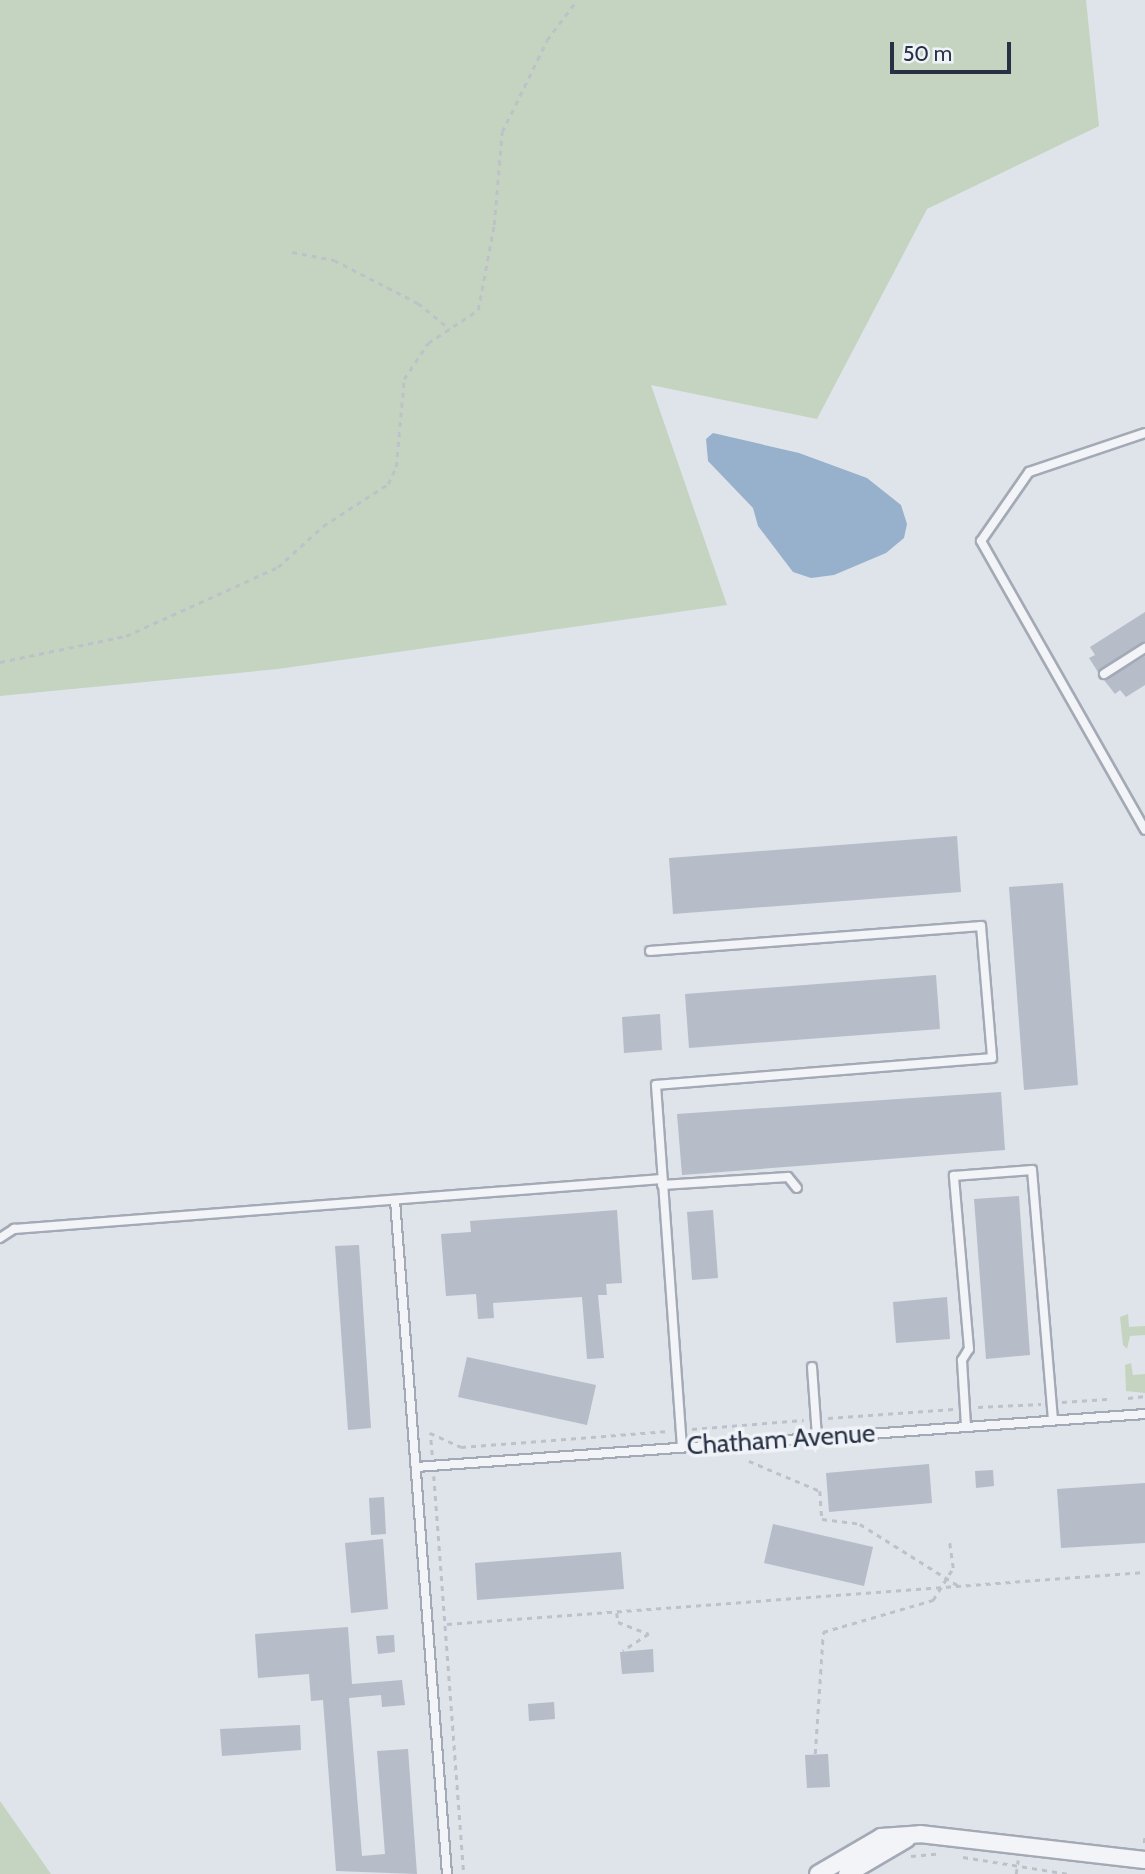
<!DOCTYPE html>
<html>
<head>
<meta charset="utf-8">
<style>
	body { margin:0 }
	#map { position:relative; width:1145px; height:1874px; overflow:hidden; background:#dfe3ea; font-family:Cabin,sans-serif }
	div>[style] { position:absolute }
	.green>* { inset:0; background:#c5d4c0 }
	.water>* { inset:0; background:#97b1cd }
	.building>* { inset:0; background:#b6bcc8 }
	.path>* { height:2.5px; margin-top:-1.25px; transform-origin:0; background:repeating-linear-gradient(90deg,#bdc1c9 0 5px,transparent 0 10px) }
	.roads { filter:drop-shadow(2px 0 #a4aab5) drop-shadow(-2px 0 #a4aab5) drop-shadow(0 2px #a4aab5) drop-shadow(0 -2px #a4aab5) }
	.service>* { height:8px; margin:-4px; padding:0 4px; transform-origin:4px; border-radius:4px; background:#f2f4f8 }
	.minor>* { height:16px; margin:-8px; padding:0 8px; transform-origin:8px; border-radius:8px; background:#f2f4f8 }
	span { translate:-50% -50%; white-space:nowrap; text-align:center; line-height:1.15; -webkit-text-stroke:7px #eff2f7; paint-order:stroke }
	.street-label { font-size:26px; color:#273143 }
	.scale { position:absolute; left:890px; top:42px; width:121px; height:32px; box-sizing:border-box; border:4px solid #273143; border-top:0; padding-left:9px; font-size:21px; line-height:24px; white-space:nowrap; color:#273143; -webkit-text-stroke:5px #eff2f7; paint-order:stroke }
</style>
</head>
<body>
<div id="map">
	<div class="green">
		<i style="clip-path:polygon(0 0,1086px 0,1099px 126px,927px 209px,817px 419px,651px 385px,727px 605px,278px 669px,0 696px)"></i>
		<i style="clip-path:polygon(1128px 1314px,1129px 1327px,1145px 1326px,1145px 1335px,1130px 1336px,1127px 1349px,1123px 1345px,1120px 1317px)"></i>
		<i style="clip-path:polygon(1131px 1363px,1133px 1375px,1145px 1374px,1145px 1393px,1126px 1391px,1125px 1365px)"></i>
		<i style="clip-path:polygon(0 1801px,51px 1874px,0 1874px)"></i>
	</div>
	<div class="water">
		<i style="clip-path:polygon(713px 433px,799px 453px,867px 478px,901px 505px,907px 524px,904px 538px,886px 553px,834px 575px,811px 578px,793px 572px,758px 526px,753px 508px,708px 461px,706px 439px)"></i>
	</div>
	<div class="building">
		<i style="clip-path:polygon(1145px 612px,1145px 642px,1098px 672px,1089px 658px,1095px 655px,1090px 647px)"></i>
		<i style="clip-path:polygon(1145px 656px,1145px 685px,1126px 697px,1120px 690px,1115px 694px,1104px 680px)"></i>
		<i style="clip-path:polygon(957px 836px,961px 892px,673px 914px,669px 858px)"></i>
		<i style="clip-path:polygon(1063px 883px,1078px 1085px,1024px 1090px,1009px 887px)"></i>
		<i style="clip-path:polygon(936px 975px,940px 1029px,689px 1048px,685px 994px)"></i>
		<i style="clip-path:polygon(660px 1014px,662px 1050px,624px 1053px,622px 1017px)"></i>
		<i style="clip-path:polygon(1001px 1092px,1005px 1150px,682px 1175px,677px 1114px)"></i>
		<i style="clip-path:polygon(1019px 1196px,1030px 1355px,986px 1359px,974px 1199px)"></i>
		<i style="clip-path:polygon(617px 1210px,622px 1283px,606px 1284px,607px 1295px,598px 1295px,604px 1358px,587px 1359px,582px 1297px,493px 1303px,494px 1318px,478px 1319px,476px 1294px,446px 1296px,441px 1234px,471px 1232px,470px 1221px)"></i>
		<i style="clip-path:polygon(713px 1210px,718px 1278px,692px 1280px,687px 1212px)"></i>
		<i style="clip-path:polygon(359px 1245px,371px 1428px,348px 1430px,335px 1246px)"></i>
		<i style="clip-path:polygon(947px 1297px,950px 1339px,896px 1343px,893px 1302px)"></i>
		<i style="clip-path:polygon(467px 1357px,596px 1385px,587px 1425px,458px 1397px)"></i>
		<i style="clip-path:polygon(929px 1464px,932px 1503px,829px 1512px,826px 1473px)"></i>
		<i style="clip-path:polygon(993px 1470px,994px 1486px,976px 1488px,975px 1471px)"></i>
		<i style="clip-path:polygon(1145px 1483px,1145px 1543px,1061px 1548px,1057px 1489px)"></i>
		<i style="clip-path:polygon(384px 1497px,386px 1534px,371px 1535px,369px 1498px)"></i>
		<i style="clip-path:polygon(773px 1524px,873px 1547px,864px 1586px,764px 1563px)"></i>
		<i style="clip-path:polygon(383px 1539px,388px 1609px,351px 1613px,345px 1543px)"></i>
		<i style="clip-path:polygon(621px 1552px,624px 1589px,477px 1600px,475px 1563px)"></i>
		<i style="clip-path:polygon(348px 1627px,352px 1684px,402px 1680px,405px 1705px,382px 1707px,381px 1695px,349px 1698px,362px 1856px,385px 1854px,377px 1751px,408px 1749px,417px 1874px,336px 1871px,323px 1700px,311px 1701px,309px 1674px,258px 1678px,255px 1634px)"></i>
		<i style="clip-path:polygon(394px 1635px,395px 1652px,378px 1654px,376px 1636px)"></i>
		<i style="clip-path:polygon(653px 1649px,654px 1672px,622px 1674px,620px 1652px)"></i>
		<i style="clip-path:polygon(554px 1702px,555px 1719px,529px 1721px,528px 1704px)"></i>
		<i style="clip-path:polygon(300px 1725px,301px 1750px,222px 1756px,220px 1729px)"></i>
		<i style="clip-path:polygon(828px 1754px,830px 1787px,807px 1788px,805px 1755px)"></i>
	</div>
	<div class="path">
		<i style="left:292px;top:252px;width:43px;rotate:10.8deg"></i>
		<i style="left:334px;top:260px;width:94px;rotate:27.1deg"></i>
		<i style="left:418px;top:303px;width:41px;rotate:39.1deg"></i>
		<i style="left:0;top:662px;width:129px;rotate:-11.7deg"></i>
		<i style="left:126px;top:636px;width:167px;rotate:-24.4deg"></i>
		<i style="left:278px;top:567px;width:61px;rotate:-42.3deg"></i>
		<i style="left:323px;top:526px;width:77px;rotate:-32.9deg"></i>
		<i style="left:388px;top:484px;width:19px;rotate:-65deg"></i>
		<i style="left:396px;top:467px;width:88px;rotate:-84.8deg"></i>
		<i style="left:404px;top:379px;width:43px;rotate:-56.3deg"></i>
		<i style="left:428px;top:343px;width:60px;rotate:-33.4deg"></i>
		<i style="left:478px;top:310px;width:86px;rotate:-79.3deg"></i>
		<i style="left:494px;top:225px;width:93px;rotate:-85.1deg"></i>
		<i style="left:502px;top:132px;width:102px;rotate:-63.9deg"></i>
		<i style="left:547px;top:40px;width:50px;rotate:-53.1deg"></i>
		<i style="left:1128px;top:1398px;width:17px;rotate:-7deg"></i>
		<i style="left:1062px;top:1402px;width:45px;rotate:-3.8deg"></i>
		<i style="left:978px;top:1407px;width:63px;rotate:-2.7deg"></i>
		<i style="left:828px;top:1418px;width:126px;rotate:-4.1deg"></i>
		<i style="left:692px;top:1429px;width:112px;rotate:-4.6deg"></i>
		<i style="left:432px;top:1455px;width:22px;rotate:-95deg"></i>
		<i style="left:430px;top:1433px;width:34px;rotate:24deg"></i>
		<i style="left:461px;top:1447px;width:208px;rotate:-4.4deg"></i>
		<i style="left:749px;top:1461px;width:77px;rotate:22.9deg"></i>
		<i style="left:820px;top:1491px;width:28px;rotate:86deg"></i>
		<i style="left:822px;top:1519px;width:38px;rotate:7deg"></i>
		<i style="left:860px;top:1524px;width:117px;rotate:32.1deg"></i>
		<i style="left:434px;top:1476px;width:399px;rotate:85.7deg"></i>
		<i style="left:617px;top:1613px;width:9px;rotate:84deg"></i>
		<i style="left:618px;top:1622px;width:33px;rotate:21deg"></i>
		<i style="left:649px;top:1634px;width:31px;rotate:147deg"></i>
		<i style="left:447px;top:1624px;width:700px;rotate:-4.26deg"></i>
		<i style="left:815px;top:1754px;width:122px;rotate:-86.2deg"></i>
		<i style="left:823px;top:1632px;width:115px;rotate:-16.2deg"></i>
		<i style="left:933px;top:1600px;width:38px;rotate:-58deg"></i>
		<i style="left:953px;top:1568px;width:29px;rotate:-98deg"></i>
		<i style="left:1144px;top:1843px;width:8px;rotate:-83deg"></i>
		<i style="left:911px;top:1856px;width:25px;rotate:-5deg"></i>
		<i style="left:963px;top:1857px;width:107px;rotate:9.1deg"></i>
		<i style="left:1016px;top:1874px;width:14px;rotate:-82deg"></i>
	</div>
	<div class="roads">
		<div class="service">
			<i style="left:1145px;top:433px;width:122px;rotate:161.4deg"></i>
			<i style="left:1029px;top:472px;width:84px;rotate:124.8deg"></i>
			<i style="left:981px;top:541px;width:332px;rotate:60.4deg"></i>
			<i style="left:1104px;top:674px;width:49px;rotate:-32.4deg"></i>
			<i style="left:650px;top:951px;width:332px;rotate:-4.3deg"></i>
			<i style="left:981px;top:926px;width:132px;rotate:85.2deg"></i>
			<i style="left:992px;top:1058px;width:337px;rotate:175.4deg"></i>
			<i style="left:656px;top:1085px;width:363px;rotate:85.9deg"></i>
			<i style="left:662px;top:1185px;width:126px;rotate:-3.6deg"></i>
			<i style="left:788px;top:1177px;width:14px;rotate:51deg"></i>
			<i style="left:395px;top:1200px;width:676px;rotate:85.59deg"></i>
			<i style="left:0;top:1238px;width:17px;rotate:-33deg"></i>
			<i style="left:14px;top:1229px;width:650px;rotate:-4.41deg"></i>
			<i style="left:812px;top:1367px;width:70px;rotate:85.9deg"></i>
			<i style="left:966px;top:1426px;width:66px;rotate:-93.5deg"></i>
			<i style="left:962px;top:1360px;width:13px;rotate:-58deg"></i>
			<i style="left:969px;top:1349px;width:174px;rotate:-95deg"></i>
			<i style="left:954px;top:1176px;width:78px;rotate:-4.4deg"></i>
			<i style="left:1032px;top:1170px;width:251px;rotate:85.2deg"></i>
			<i style="left:416px;top:1467px;width:731px;rotate:-4.16deg"></i>
		</div>
		<div class="minor">
			<i style="left:818px;top:1874px;width:73px;rotate:-30.4deg"></i>
			<i style="left:881px;top:1837px;width:39px;rotate:-4deg"></i>
			<i style="left:920px;top:1834px;width:226px;rotate:6.6deg"></i>
			<i style="left:847px;top:1874px;width:69px;rotate:-30.3deg"></i>
		</div>
	</div>
	<div class="street-label">
		<span style="left:781px;top:1440px;rotate:-4deg">Chatham Avenue</span>
	</div>
	<div class="scale">50 m</div>
</div>
</body>
</html>
